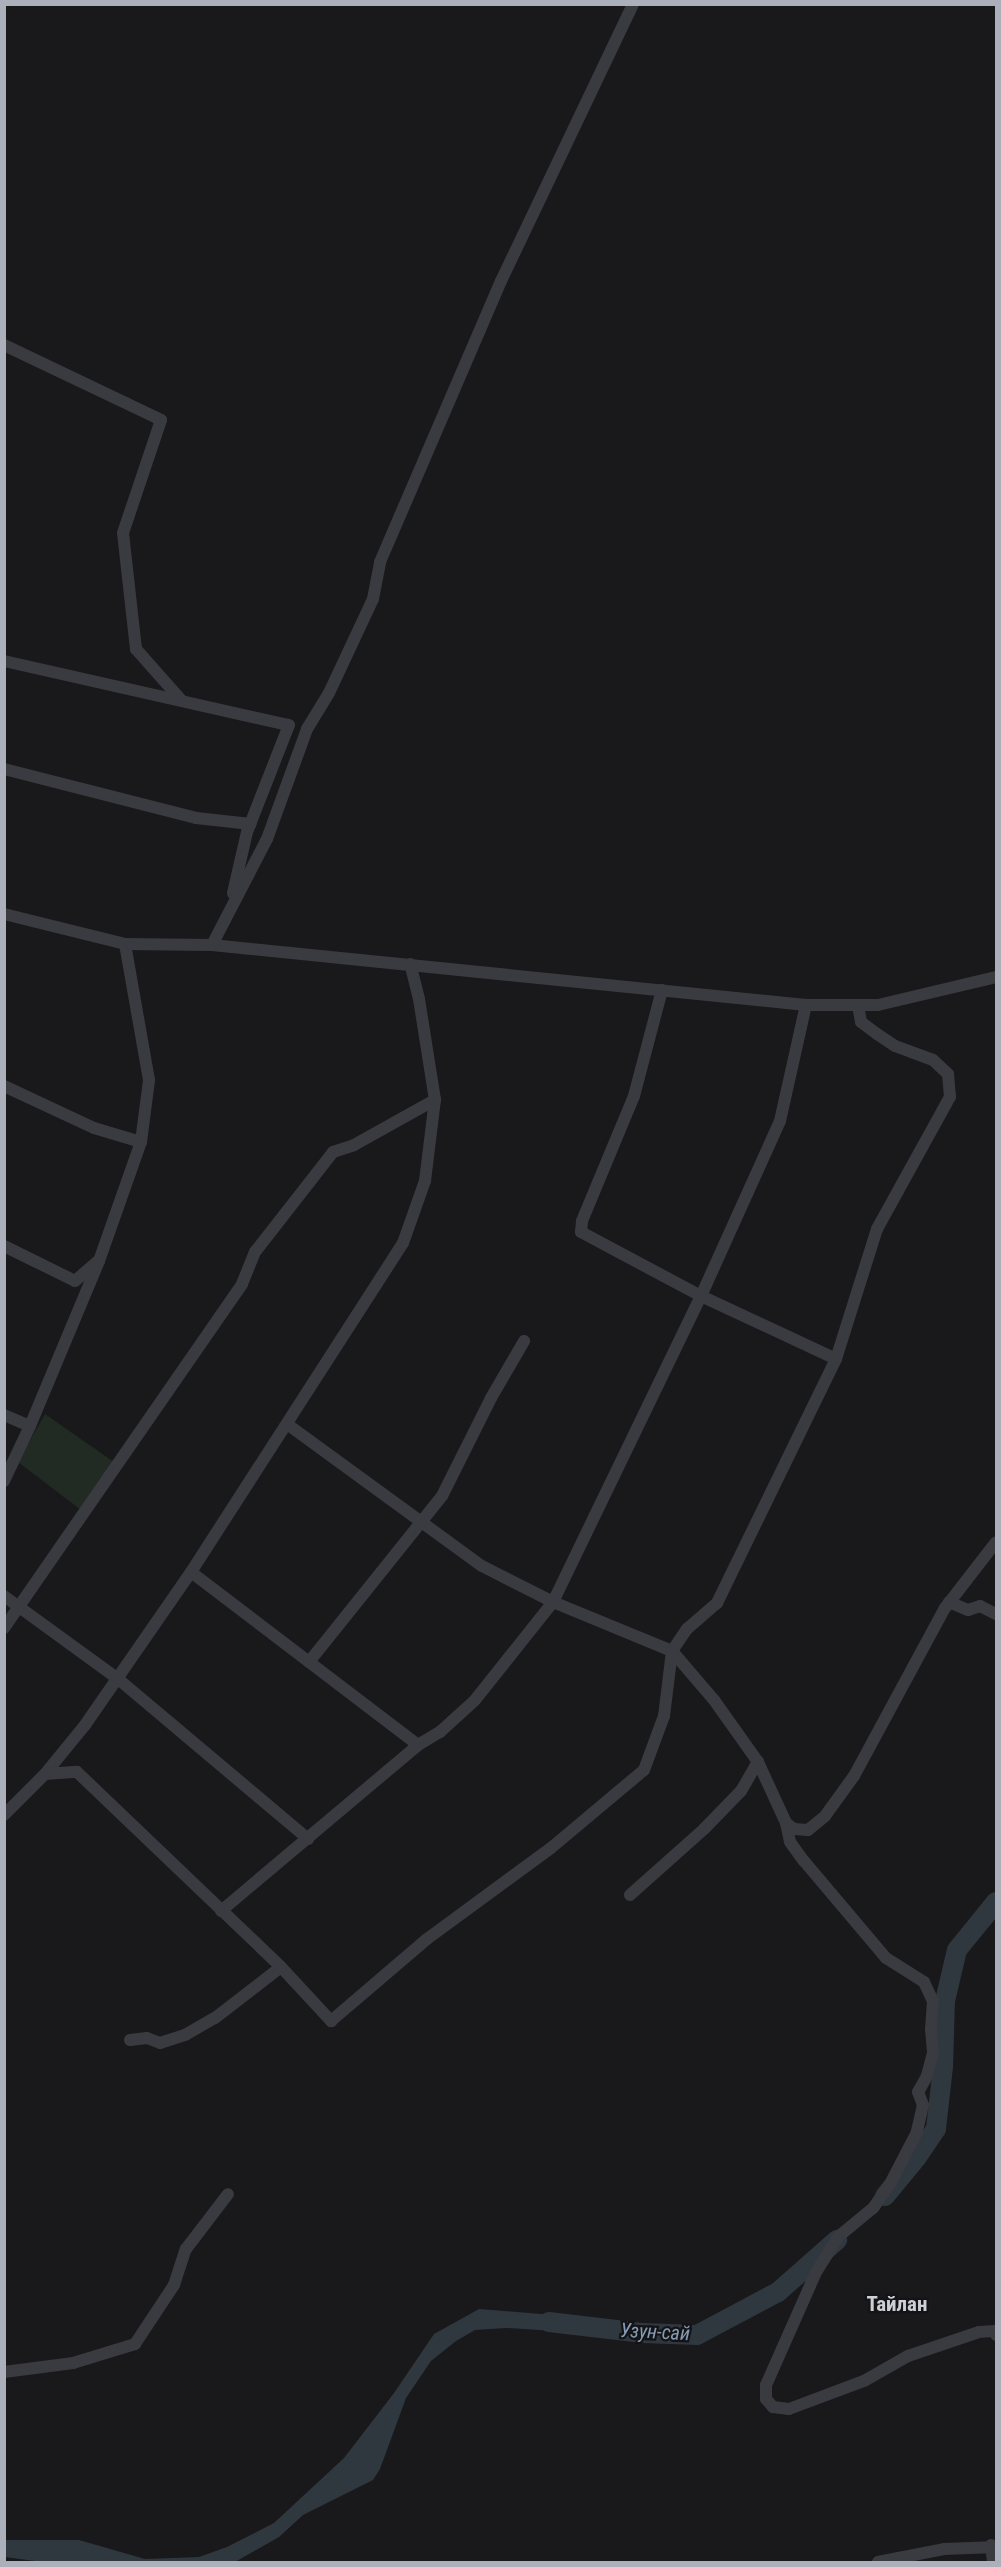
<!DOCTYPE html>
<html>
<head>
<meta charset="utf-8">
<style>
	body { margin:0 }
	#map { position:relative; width:1001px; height:2567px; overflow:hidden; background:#19191b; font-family:"Roboto Condensed",sans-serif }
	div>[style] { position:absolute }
	.green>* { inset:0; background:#212a23 }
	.water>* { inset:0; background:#2f373f }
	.river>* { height:20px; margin:-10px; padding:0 10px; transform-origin:10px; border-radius:10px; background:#2f373f }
	.minor>* { height:12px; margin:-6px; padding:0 6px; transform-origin:6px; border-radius:6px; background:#3a3b40 }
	span { translate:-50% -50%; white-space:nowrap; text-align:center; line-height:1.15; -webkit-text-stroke:4.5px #141416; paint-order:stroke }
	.water-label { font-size:20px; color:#859bb4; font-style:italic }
	.quarter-label { font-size:21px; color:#cdcfd7; font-weight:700 }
	.frame { position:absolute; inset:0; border:6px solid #acb0bb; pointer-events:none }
</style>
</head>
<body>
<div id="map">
	<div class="green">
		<i style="clip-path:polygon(45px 1414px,114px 1462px,81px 1510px,18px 1462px)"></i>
	</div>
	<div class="water">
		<i style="clip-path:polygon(479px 2309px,577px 2317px,571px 2332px,506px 2328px,475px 2330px,456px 2341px,431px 2361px,406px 2398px,380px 2469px,373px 2480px,303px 2515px,279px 2537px,235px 2562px,42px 2562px,5px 2557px,5px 2540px,79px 2540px,145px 2559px,199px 2557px,227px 2547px,274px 2523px,344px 2458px,394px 2393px,434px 2334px)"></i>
	</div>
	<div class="river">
		<i style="left:885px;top:2196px;width:50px;rotate:-50.6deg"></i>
		<i style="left:917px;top:2157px;width:34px;rotate:-56deg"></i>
		<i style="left:936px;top:2129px;width:62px;rotate:-83.6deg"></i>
		<i style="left:943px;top:2067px;width:66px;rotate:-88.3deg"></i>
		<i style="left:945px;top:2001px;width:52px;rotate:-76.8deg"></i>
		<i style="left:957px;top:1950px;width:62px;rotate:-50.9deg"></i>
		<i style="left:549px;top:2322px;width:95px;rotate:6.7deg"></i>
		<i style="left:643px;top:2333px;width:54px;rotate:2.1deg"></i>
		<i style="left:697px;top:2335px;width:92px;rotate:-28deg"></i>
		<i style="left:778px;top:2292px;width:79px;rotate:-41.4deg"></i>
	</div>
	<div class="minor">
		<i style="left:4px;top:345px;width:174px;rotate:25.5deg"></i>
		<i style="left:161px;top:420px;width:119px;rotate:108.6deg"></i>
		<i style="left:123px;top:533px;width:117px;rotate:83.6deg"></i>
		<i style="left:136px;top:649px;width:69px;rotate:48.5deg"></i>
		<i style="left:4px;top:661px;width:292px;rotate:12.7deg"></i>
		<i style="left:289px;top:725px;width:115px;rotate:111.4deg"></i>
		<i style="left:247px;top:832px;width:63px;rotate:102.9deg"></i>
		<i style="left:4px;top:769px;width:198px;rotate:14.3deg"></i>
		<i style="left:196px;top:818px;width:55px;rotate:6.2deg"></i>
		<i style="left:4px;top:914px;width:125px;rotate:13.9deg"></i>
		<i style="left:125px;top:944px;width:87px;rotate:0.7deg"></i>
		<i style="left:212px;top:945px;width:597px;rotate:5.77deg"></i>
		<i style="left:806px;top:1005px;width:72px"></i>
		<i style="left:878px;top:1005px;width:121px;rotate:-13.3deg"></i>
		<i style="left:212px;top:945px;width:119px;rotate:-62.6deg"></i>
		<i style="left:267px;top:839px;width:117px;rotate:-70deg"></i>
		<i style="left:307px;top:729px;width:42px;rotate:-58.6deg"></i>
		<i style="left:329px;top:693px;width:104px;rotate:-64.9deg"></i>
		<i style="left:373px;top:599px;width:38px;rotate:-79deg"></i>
		<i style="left:380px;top:562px;width:306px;rotate:-66.7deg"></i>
		<i style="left:501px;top:281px;width:307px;rotate:-64.5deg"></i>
		<i style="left:662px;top:990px;width:110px;rotate:104.8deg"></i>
		<i style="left:634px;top:1096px;width:135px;rotate:112.6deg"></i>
		<i style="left:582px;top:1221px;width:11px;rotate:95deg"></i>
		<i style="left:581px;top:1232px;width:136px;rotate:28.1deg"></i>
		<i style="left:701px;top:1296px;width:149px;rotate:25deg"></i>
		<i style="left:4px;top:1086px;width:99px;rotate:25deg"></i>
		<i style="left:94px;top:1128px;width:49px;rotate:16.6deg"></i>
		<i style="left:4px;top:1246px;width:79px;rotate:26.2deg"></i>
		<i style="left:75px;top:1281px;width:29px;rotate:-41deg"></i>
		<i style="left:4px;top:1415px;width:28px;rotate:23deg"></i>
		<i style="left:287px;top:1424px;width:241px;rotate:36.1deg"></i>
		<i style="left:482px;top:1566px;width:80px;rotate:26.9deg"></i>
		<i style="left:553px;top:1602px;width:129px;rotate:22.4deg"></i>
		<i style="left:672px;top:1651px;width:65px;rotate:49.4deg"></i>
		<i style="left:714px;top:1700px;width:76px;rotate:54.6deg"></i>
		<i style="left:758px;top:1762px;width:67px;rotate:65.3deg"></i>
		<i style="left:786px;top:1823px;width:10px;rotate:37deg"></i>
		<i style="left:794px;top:1829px;width:14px;rotate:4deg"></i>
		<i style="left:808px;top:1830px;width:22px;rotate:-39deg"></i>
		<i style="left:825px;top:1816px;width:49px;rotate:-54.1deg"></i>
		<i style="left:854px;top:1776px;width:191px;rotate:-61.6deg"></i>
		<i style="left:945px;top:1608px;width:83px;rotate:-52.3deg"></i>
		<i style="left:4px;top:1481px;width:61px;rotate:-64.7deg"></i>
		<i style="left:30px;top:1426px;width:179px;rotate:-67.3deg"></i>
		<i style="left:99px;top:1261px;width:126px;rotate:-70.6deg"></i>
		<i style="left:141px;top:1142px;width:63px;rotate:-82.6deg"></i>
		<i style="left:149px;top:1080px;width:138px;rotate:-100deg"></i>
		<i style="left:191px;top:1572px;width:285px;rotate:37.3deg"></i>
		<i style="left:4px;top:1596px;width:140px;rotate:36deg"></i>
		<i style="left:117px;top:1678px;width:250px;rotate:40.1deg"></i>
		<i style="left:949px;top:1602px;width:21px;rotate:23deg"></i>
		<i style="left:968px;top:1610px;width:13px;rotate:-18deg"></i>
		<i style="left:980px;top:1606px;width:18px;rotate:27deg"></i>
		<i style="left:4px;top:1628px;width:418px;rotate:-55.3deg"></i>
		<i style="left:242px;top:1284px;width:35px;rotate:-68deg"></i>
		<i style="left:255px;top:1252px;width:127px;rotate:-52deg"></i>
		<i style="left:333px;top:1152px;width:22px;rotate:-18deg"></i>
		<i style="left:354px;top:1145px;width:93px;rotate:-29.1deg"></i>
		<i style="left:309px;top:1662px;width:213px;rotate:-51.3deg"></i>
		<i style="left:442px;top:1496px;width:110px;rotate:-63.4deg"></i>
		<i style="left:491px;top:1398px;width:66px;rotate:-59.9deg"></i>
		<i style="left:45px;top:1774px;width:63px;rotate:-50.8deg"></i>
		<i style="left:85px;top:1725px;width:186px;rotate:-55.3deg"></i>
		<i style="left:191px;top:1572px;width:391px;rotate:-57.2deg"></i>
		<i style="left:403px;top:1243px;width:66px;rotate:-70.5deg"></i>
		<i style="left:425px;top:1181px;width:82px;rotate:-83deg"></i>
		<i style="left:435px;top:1100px;width:102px;rotate:-99deg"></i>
		<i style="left:419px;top:999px;width:36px;rotate:-104deg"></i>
		<i style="left:4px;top:1815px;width:58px;rotate:-45deg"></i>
		<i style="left:45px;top:1774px;width:32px;rotate:-4deg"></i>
		<i style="left:77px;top:1772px;width:282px;rotate:43.7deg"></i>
		<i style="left:281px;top:1967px;width:74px;rotate:47.2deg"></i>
		<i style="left:331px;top:2021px;width:126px;rotate:-40.5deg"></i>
		<i style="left:427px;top:1939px;width:154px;rotate:-36.3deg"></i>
		<i style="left:551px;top:1848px;width:121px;rotate:-40deg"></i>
		<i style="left:644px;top:1770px;width:58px;rotate:-69.7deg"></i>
		<i style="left:664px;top:1716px;width:65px;rotate:-83deg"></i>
		<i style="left:672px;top:1651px;width:27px;rotate:-56deg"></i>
		<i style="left:687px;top:1629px;width:40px;rotate:-41deg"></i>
		<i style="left:717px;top:1603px;width:271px;rotate:-64deg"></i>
		<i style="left:836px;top:1359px;width:136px;rotate:-72.5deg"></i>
		<i style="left:877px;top:1229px;width:151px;rotate:-61.1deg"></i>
		<i style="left:950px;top:1097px;width:23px;rotate:-95deg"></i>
		<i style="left:948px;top:1074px;width:21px;rotate:-137deg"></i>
		<i style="left:933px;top:1060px;width:40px;rotate:-159.8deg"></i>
		<i style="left:895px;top:1046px;width:22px;rotate:-146deg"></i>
		<i style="left:877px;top:1034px;width:20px;rotate:-143deg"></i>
		<i style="left:861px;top:1022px;width:17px;rotate:-100deg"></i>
		<i style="left:786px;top:1823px;width:19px;rotate:78deg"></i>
		<i style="left:790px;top:1842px;width:24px;rotate:54deg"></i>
		<i style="left:804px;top:1861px;width:127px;rotate:49.8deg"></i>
		<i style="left:886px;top:1958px;width:45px;rotate:32.3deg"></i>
		<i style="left:924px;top:1982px;width:21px;rotate:65deg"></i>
		<i style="left:933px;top:2001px;width:28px;rotate:94deg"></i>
		<i style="left:931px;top:2029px;width:24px;rotate:85deg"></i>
		<i style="left:933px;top:2053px;width:24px;rotate:105deg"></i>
		<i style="left:927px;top:2076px;width:18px;rotate:119deg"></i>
		<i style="left:918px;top:2092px;width:14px;rotate:69deg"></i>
		<i style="left:923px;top:2105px;width:28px;rotate:103deg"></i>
		<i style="left:917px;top:2132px;width:59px;rotate:117.4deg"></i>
		<i style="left:890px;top:2184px;width:29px;rotate:125deg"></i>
		<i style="left:873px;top:2208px;width:45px;rotate:140.4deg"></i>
		<i style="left:838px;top:2237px;width:39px;rotate:122deg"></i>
		<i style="left:817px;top:2270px;width:126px;rotate:113.9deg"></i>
		<i style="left:766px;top:2385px;width:14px;rotate:90deg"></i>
		<i style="left:766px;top:2399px;width:11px;rotate:49deg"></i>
		<i style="left:773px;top:2407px;width:16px;rotate:7deg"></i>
		<i style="left:789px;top:2409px;width:80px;rotate:-20.5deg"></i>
		<i style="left:864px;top:2381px;width:51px;rotate:-29.6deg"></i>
		<i style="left:908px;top:2356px;width:75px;rotate:-18.7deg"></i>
		<i style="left:979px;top:2332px;width:16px;rotate:-4deg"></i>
		<i style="left:995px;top:2331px;width:4px;rotate:76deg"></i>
		<i style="left:630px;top:1895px;width:99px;rotate:-41.7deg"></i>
		<i style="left:704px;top:1829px;width:53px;rotate:-45.8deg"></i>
		<i style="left:741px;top:1791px;width:34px;rotate:-60deg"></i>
		<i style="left:221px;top:1911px;width:258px;rotate:-40.1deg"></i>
		<i style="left:418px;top:1745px;width:26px;rotate:-31deg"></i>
		<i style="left:440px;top:1732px;width:47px;rotate:-42.4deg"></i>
		<i style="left:475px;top:1700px;width:125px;rotate:-51.5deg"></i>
		<i style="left:553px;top:1602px;width:340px;rotate:-64.2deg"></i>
		<i style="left:701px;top:1296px;width:192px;rotate:-65.7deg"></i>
		<i style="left:780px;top:1121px;width:119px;rotate:-77.4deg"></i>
		<i style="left:130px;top:2040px;width:17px;rotate:-7deg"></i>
		<i style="left:147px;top:2038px;width:14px;rotate:21deg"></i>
		<i style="left:160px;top:2043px;width:26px;rotate:-18deg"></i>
		<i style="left:185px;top:2035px;width:34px;rotate:-30deg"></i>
		<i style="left:215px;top:2018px;width:83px;rotate:-37.7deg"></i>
		<i style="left:4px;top:2372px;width:70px;rotate:-7.4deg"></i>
		<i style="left:73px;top:2363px;width:65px;rotate:-17deg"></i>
		<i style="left:135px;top:2344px;width:71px;rotate:-56.5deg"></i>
		<i style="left:174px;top:2285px;width:38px;rotate:-72deg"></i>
		<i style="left:186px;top:2249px;width:69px;rotate:-52.6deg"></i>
		<i style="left:991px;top:2545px;width:17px;rotate:83deg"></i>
		<i style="left:878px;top:2562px;width:67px;rotate:-11.1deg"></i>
		<i style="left:944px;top:2549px;width:52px;rotate:-2.2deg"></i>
	</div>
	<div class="water-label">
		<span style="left:655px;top:2332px;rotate:3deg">Узун-сай</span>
	</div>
	<div class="quarter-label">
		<span style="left:897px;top:2304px">Тайлан</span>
	</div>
	<div class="frame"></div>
</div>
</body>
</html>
